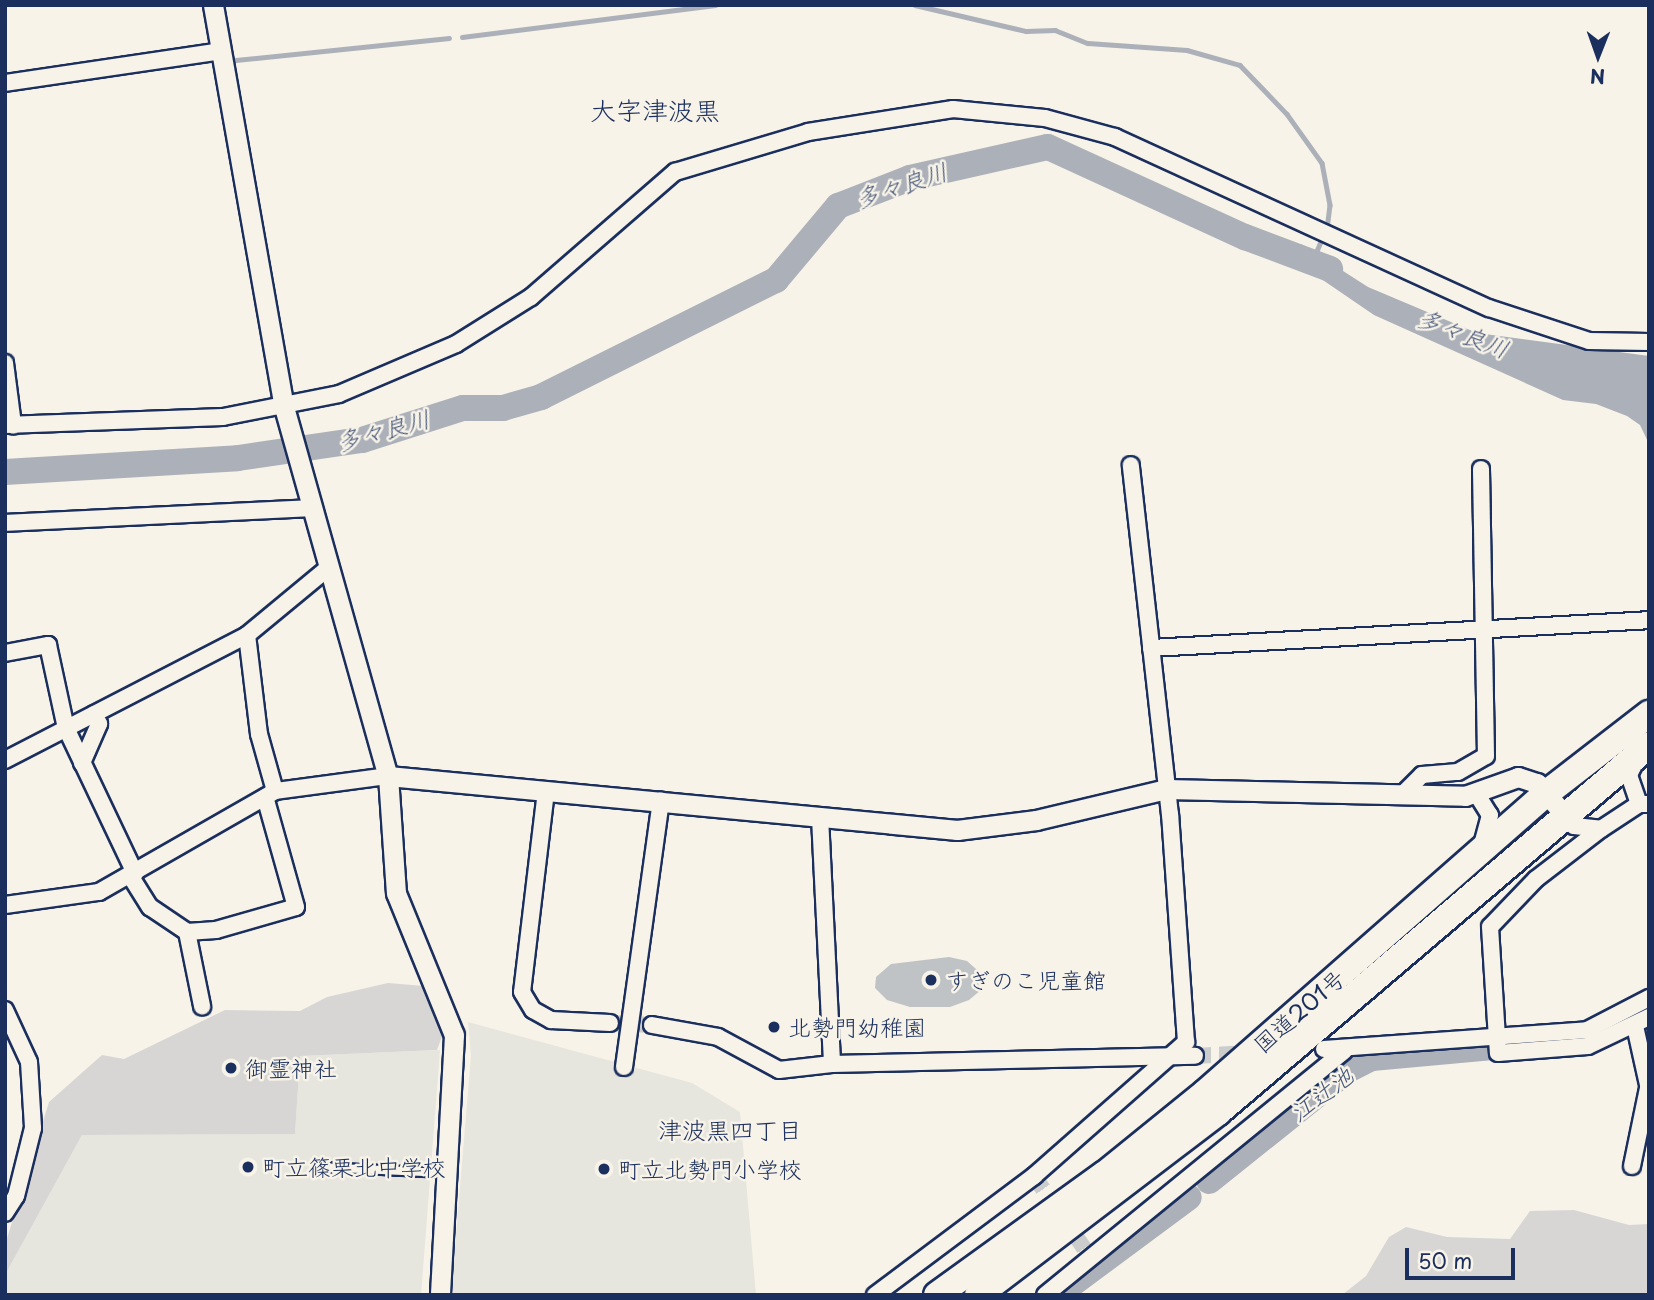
<!DOCTYPE html>
<html>
<head>
<meta charset="utf-8">
<style>
	body { margin:0 }
	#map { position:relative; width:1654px; height:1300px; overflow:hidden; background:#f7f3e8; font-family:"Playpen Sans","Klee One",sans-serif }
	div>[style] { position:absolute }
	.built>* { inset:0; background:#e6e5de }
	.green>* { inset:0; background:#d7d6d4 }
	.water>* { inset:0; background:#acb0b9 }
	.stream>* { height:4.5px; margin:-2.25px; padding:0 2.25px; transform-origin:2.25px; border-radius:2.25px; background:#acb0b9 }
	.river>* { height:26px; margin:-13px; padding:0 13px; transform-origin:13px; border-radius:13px; background:#acb0b9 }
	.building>* { inset:0; background:#c0c3c5 }
	.minor-tunnel>* { height:16px; margin-top:-8px; transform-origin:0; background:repeating-linear-gradient(90deg,#cbcccc 0 16px,transparent 0 24px) }
	.roads { filter:drop-shadow(2px 0 #1b2f5e) drop-shadow(-2px 0 #1b2f5e) drop-shadow(0 2px #1b2f5e) drop-shadow(0 -2px #1b2f5e) }
	.service>* { height:8px; margin:-4px; padding:0 4px; transform-origin:4px; border-radius:4px; background:#f7f3e8 }
	.minor>* { height:16px; margin:-8px; padding:0 8px; transform-origin:8px; border-radius:8px; background:#f7f3e8 }
	.tertiary>* { height:19px; margin:-9.5px; padding:0 9.5px; transform-origin:9.5px; border-radius:9.5px; background:#f7f3e8 }
	.trunk>* { height:26px; margin:-13px; padding:0 13px; transform-origin:13px; border-radius:13px; background:#f7f3e8 }
	.dots>* { width:19px; height:19px; translate:-50% -50%; box-sizing:border-box; border:4px solid #f7f3e8; border-radius:50% }
	span { translate:-50% -50%; white-space:nowrap; text-align:center; line-height:1.15; -webkit-text-stroke:5px #f7f3e8; paint-order:stroke }
	.poi-label { font-size:23px; color:#1b2f5e }
	.left { translate:0 -50%; text-align:left }
	.street-label { font-size:23px; color:#1b2f5e }
	.water-label { font-size:24px; color:#465679; font-style:italic }
	.neighbourhood-label { font-size:24px; color:#1b2f5e }
	.quarter-label { font-size:26px; color:#1b2f5e }
	.frame { position:absolute; inset:0; border:7px solid #1b2f5e; pointer-events:none }
	.north { position:absolute; left:1563px; top:21px; width:70px; height:70px; -webkit-text-stroke:5px #f7f3e8; paint-order:stroke; rotate:181deg; font-size:19px; font-weight:700; line-height:28px; text-align:center; color:#1b2f5e }
	.north::after { content:''; display:block; margin:auto; width:24px; height:32px; background:#1b2f5e; clip-path:polygon(50% 0,100% 100%,50% 72%,0 100%) }
	.scale { position:absolute; left:1405px; top:1248px; width:110px; height:32px; box-sizing:border-box; border:4px solid #1b2f5e; border-top:0; padding-left:9px; font-size:21px; line-height:24px; white-space:nowrap; color:#1b2f5e; -webkit-text-stroke:5px #f7f3e8; paint-order:stroke }
</style>
</head>
<body>
<div id="map">
	<div class="built">
		<i style="clip-path:polygon(468px 1022px,692px 1083px,740px 1112px,756px 1295px,451px 1295px,471px 1056px)"></i>
		<i style="clip-path:polygon(440px 1050px,421px 1295px,5px 1295px,5px 1275px,82px 1135px,295px 1134px,300px 1056px)"></i>
	</div>
	<div class="green">
		<i style="clip-path:polygon(388px 983px,424px 986px,444px 1031px,437px 1050px,300px 1056px,295px 1134px,82px 1135px,5px 1275px,5px 1245px,49px 1102px,102px 1055px,124px 1059px,225px 1010px,300px 1011px,327px 997px)"></i>
		<i style="clip-path:polygon(1574px 1210px,1629px 1225px,1649px 1224px,1649px 1295px,1342px 1295px,1366px 1276px,1389px 1237px,1406px 1227px,1447px 1237px,1510px 1239px,1530px 1211px)"></i>
	</div>
	<div class="water">
		<i style="clip-path:polygon(1301px 244px,1368px 287px,1477px 333px,1649px 356px,1649px 444px,1640px 425px,1627px 416px,1596px 404px,1563px 400px,1374px 315px,1295px 261px)"></i>
	</div>
	<div class="stream">
		<i style="left:915px;top:5px;width:114px;rotate:13.2deg"></i>
		<i style="left:1026px;top:31px;width:29px;rotate:-2deg"></i>
		<i style="left:1055px;top:30px;width:35px;rotate:22deg"></i>
		<i style="left:1088px;top:43px;width:99px;rotate:4deg"></i>
		<i style="left:1187px;top:50px;width:55px;rotate:15.8deg"></i>
		<i style="left:1240px;top:65px;width:68px;rotate:46.2deg"></i>
		<i style="left:1287px;top:114px;width:60px;rotate:54.5deg"></i>
		<i style="left:1322px;top:163px;width:43px;rotate:79.2deg"></i>
		<i style="left:1330px;top:205px;width:23px;rotate:97deg"></i>
		<i style="left:462px;top:37px;width:255px;rotate:-7.2deg"></i>
		<i style="left:236px;top:60px;width:214px;rotate:-5.9deg"></i>
		<i style="left:1314px;top:257px;width:23px;rotate:-67deg"></i>
	</div>
	<div class="river">
		<i style="left:5px;top:472px;width:233px;rotate:-3.4deg"></i>
		<i style="left:238px;top:458px;width:125px;rotate:-8.3deg"></i>
		<i style="left:362px;top:440px;width:106px;rotate:-17.6deg"></i>
		<i style="left:463px;top:408px;width:40px"></i>
		<i style="left:503px;top:408px;width:40px;rotate:-16deg"></i>
		<i style="left:541px;top:397px;width:263px;rotate:-26.5deg"></i>
		<i style="left:776px;top:280px;width:97px;rotate:-50deg"></i>
		<i style="left:838px;top:206px;width:77px;rotate:-21.3deg"></i>
		<i style="left:910px;top:178px;width:141px;rotate:-12.7deg"></i>
		<i style="left:1048px;top:147px;width:217px;rotate:24.6deg"></i>
		<i style="left:1245px;top:237px;width:91px;rotate:20.6deg"></i>
		<i style="left:1537px;top:1043px;width:52px;rotate:-5.5deg"></i>
		<i style="left:1589px;top:1038px;width:68px;rotate:-27.3deg"></i>
		<i style="left:1209px;top:1181px;width:178px;rotate:-38.6deg"></i>
		<i style="left:1348px;top:1070px;width:27px;rotate:-27deg"></i>
		<i style="left:1372px;top:1058px;width:121px;rotate:-5.2deg"></i>
		<i style="left:1057px;top:1295px;width:164px;rotate:-36.6deg"></i>
	</div>
	<div class="building">
		<i style="clip-path:polygon(949px 957px,967px 961px,985px 977px,981px 990px,969px 1000px,950px 1007px,910px 1007px,887px 1000px,875px 988px,876px 977px,891px 964px)"></i>
	</div>
	<div class="minor-tunnel">
		<i style="left:610px;top:1023px;width:42px;rotate:2.7deg"></i>
		<i style="left:1195px;top:1056px;width:54px;rotate:-3.2deg"></i>
		<i style="left:1034px;top:1176px;width:98px;rotate:55.3deg"></i>
	</div>
	<div class="roads">
		<div class="service">
			<i style="left:317px;top:1167px;width:129px;rotate:2.7deg"></i>
		</div>
		<div class="minor">
			<i style="left:5px;top:83px;width:218px;rotate:-8.4deg"></i>
			<i style="left:5px;top:363px;width:63px;rotate:82.6deg"></i>
			<i style="left:5px;top:425px;width:218px;rotate:-2.1deg"></i>
			<i style="left:223px;top:417px;width:118px;rotate:-11.2deg"></i>
			<i style="left:339px;top:394px;width:127px;rotate:-23.1deg"></i>
			<i style="left:456px;top:344px;width:89px;rotate:-32.1deg"></i>
			<i style="left:531px;top:297px;width:191px;rotate:-41deg"></i>
			<i style="left:675px;top:172px;width:139px;rotate:-16.7deg"></i>
			<i style="left:808px;top:132px;width:147px;rotate:-9deg"></i>
			<i style="left:953px;top:109px;width:92px;rotate:5.6deg"></i>
			<i style="left:1045px;top:118px;width:73px;rotate:15.2deg"></i>
			<i style="left:1115px;top:137px;width:411px;rotate:24.6deg"></i>
			<i style="left:1489px;top:308px;width:105px;rotate:18.3deg"></i>
			<i style="left:1589px;top:341px;width:60px;rotate:1deg"></i>
			<i style="left:5px;top:523px;width:306px;rotate:-2.8deg"></i>
			<i style="left:247px;top:635px;width:100px;rotate:83.1deg"></i>
			<i style="left:259px;top:734px;width:59px;rotate:74.3deg"></i>
			<i style="left:1151px;top:648px;width:499px;rotate:-3.2deg"></i>
			<i style="left:5px;top:653px;width:44px;rotate:-10.5deg"></i>
			<i style="left:48px;top:645px;width:85px;rotate:77.8deg"></i>
			<i style="left:66px;top:728px;width:161px;rotate:64.6deg"></i>
			<i style="left:1637px;top:759px;width:18px;rotate:117deg"></i>
			<i style="left:1629px;top:775px;width:31px;rotate:71deg"></i>
			<i style="left:5px;top:760px;width:272px;rotate:-27.3deg"></i>
			<i style="left:247px;top:635px;width:105px;rotate:-39.6deg"></i>
			<i style="left:82px;top:763px;width:43px;rotate:-66.4deg"></i>
			<i style="left:99px;top:724px;width:11px;rotate:-117deg"></i>
			<i style="left:546px;top:791px;width:202px;rotate:96.8deg"></i>
			<i style="left:522px;top:992px;width:21px;rotate:59deg"></i>
			<i style="left:533px;top:1010px;width:21px;rotate:29deg"></i>
			<i style="left:551px;top:1020px;width:59px;rotate:2.9deg"></i>
			<i style="left:1476px;top:793px;width:26px;rotate:58deg"></i>
			<i style="left:1490px;top:815px;width:34px;rotate:105deg"></i>
			<i style="left:1403px;top:794px;width:27px;rotate:-45deg"></i>
			<i style="left:1422px;top:775px;width:36px;rotate:-5deg"></i>
			<i style="left:1458px;top:772px;width:32px;rotate:-30deg"></i>
			<i style="left:1486px;top:756px;width:287px;rotate:-91deg"></i>
			<i style="left:1563px;top:813px;width:17px;rotate:50deg"></i>
			<i style="left:1574px;top:826px;width:27px;rotate:6deg"></i>
			<i style="left:1601px;top:829px;width:45px;rotate:-33.3deg"></i>
			<i style="left:1639px;top:804px;width:10px"></i>
			<i style="left:820px;top:817px;width:247px;rotate:87.2deg"></i>
			<i style="left:832px;top:1064px;width:363px;rotate:-1.3deg"></i>
			<i style="left:1601px;top:829px;width:82px;rotate:142.4deg"></i>
			<i style="left:1536px;top:879px;width:66px;rotate:133.8deg"></i>
			<i style="left:1490px;top:927px;width:126px;rotate:86.4deg"></i>
			<i style="left:1498px;top:1053px;width:90px;rotate:-4.4deg"></i>
			<i style="left:1588px;top:1046px;width:68px;rotate:-25.4deg"></i>
			<i style="left:131px;top:877px;width:36px;rotate:58deg"></i>
			<i style="left:150px;top:907px;width:45px;rotate:34deg"></i>
			<i style="left:187px;top:932px;width:29px;rotate:-4deg"></i>
			<i style="left:216px;top:930px;width:83px;rotate:-16deg"></i>
			<i style="left:296px;top:907px;width:114px;rotate:-105.7deg"></i>
			<i style="left:5px;top:905px;width:95px;rotate:-7.9deg"></i>
			<i style="left:99px;top:892px;width:203px;rotate:-29.8deg"></i>
			<i style="left:275px;top:791px;width:114px;rotate:-7.6deg"></i>
			<i style="left:187px;top:932px;width:76px;rotate:78.5deg"></i>
			<i style="left:5px;top:1010px;width:57px;rotate:65.2deg"></i>
			<i style="left:29px;top:1062px;width:66px;rotate:86.5deg"></i>
			<i style="left:33px;top:1128px;width:70px;rotate:104deg"></i>
			<i style="left:16px;top:1196px;width:20px;rotate:123deg"></i>
			<i style="left:652px;top:1025px;width:67px;rotate:10.3deg"></i>
			<i style="left:718px;top:1037px;width:69px;rotate:28.4deg"></i>
			<i style="left:779px;top:1070px;width:53px;rotate:-6.5deg"></i>
			<i style="left:1635px;top:1026px;width:65px;rotate:77.5deg"></i>
			<i style="left:1324px;top:1049px;width:264px;rotate:-4.1deg"></i>
			<i style="left:1587px;top:1030px;width:70px;rotate:-27.3deg"></i>
			<i style="left:624px;top:1067px;width:269px;rotate:-82.1deg"></i>
			<i style="left:1632px;top:1166px;width:80px;rotate:-78.4deg"></i>
			<i style="left:875px;top:1295px;width:199px;rotate:-36.8deg"></i>
			<i style="left:1034px;top:1176px;width:203px;rotate:-41.4deg"></i>
			<i style="left:1186px;top:1042px;width:228px;rotate:-94deg"></i>
			<i style="left:1170px;top:815px;width:352px;rotate:-96.4deg"></i>
			<i style="left:1045px;top:1295px;width:386px;rotate:-39.2deg"></i>
		</div>
		<div class="tertiary">
			<i style="left:213px;top:5px;width:408px;rotate:80deg"></i>
			<i style="left:284px;top:407px;width:383px;rotate:74.3deg"></i>
			<i style="left:388px;top:776px;width:117px;rotate:86.1deg"></i>
			<i style="left:396px;top:893px;width:153px;rotate:67.8deg"></i>
			<i style="left:454px;top:1035px;width:260px;rotate:93.1deg"></i>
			<i style="left:388px;top:776px;width:572px;rotate:5.42deg"></i>
			<i style="left:957px;top:830px;width:80px;rotate:-7.2deg"></i>
			<i style="left:1036px;top:820px;width:134px;rotate:-13.4deg"></i>
			<i style="left:1166px;top:789px;width:299px;rotate:1.3deg"></i>
			<i style="left:1465px;top:796px;width:56px;rotate:-19.7deg"></i>
			<i style="left:1518px;top:777px;width:20px;rotate:18deg"></i>
			<i style="left:1537px;top:783px;width:40px;rotate:49deg"></i>
		</div>
		<div class="trunk">
			<i style="left:937px;top:1295px;width:207px;rotate:-35.8deg"></i>
			<i style="left:1105px;top:1174px;width:129px;rotate:-39deg"></i>
			<i style="left:1205px;top:1093px;width:456px;rotate:-41.3deg"></i>
			<i style="left:1548px;top:792px;width:128px;rotate:-37.7deg"></i>
			<i style="left:978px;top:1295px;width:302px;rotate:-37.3deg"></i>
			<i style="left:1218px;top:1112px;width:566px;rotate:-40.41deg"></i>
		</div>
	</div>
	<div class="dots">
		<i style="left:931px;top:980px;background:#1b2f5e"></i>
		<i style="left:774px;top:1027px;background:#1b2f5e"></i>
		<i style="left:231px;top:1068px;background:#1b2f5e"></i>
		<i style="left:248px;top:1167px;background:#1b2f5e"></i>
		<i style="left:604px;top:1169px;background:#1b2f5e"></i>
	</div>
	<div class="poi-label">
		<span class="left" style="left:945px;top:980px">すぎのこ児童館</span>
		<span class="left" style="left:788px;top:1027px">北勢門幼稚園</span>
		<span class="left" style="left:245px;top:1068px">御霊神社</span>
		<span class="left" style="left:262px;top:1167px">町立篠栗北中学校</span>
		<span class="left" style="left:618px;top:1169px">町立北勢門小学校</span>
	</div>
	<div class="street-label">
		<span style="left:1299px;top:1011px;rotate:-41deg">国道201号</span>
	</div>
	<div class="water-label">
		<span style="left:901px;top:185px;rotate:-18deg">多々良川</span>
		<span style="left:1463px;top:333px;rotate:21deg">多々良川</span>
		<span style="left:383px;top:430px;rotate:-15deg">多々良川</span>
		<span style="left:1321px;top:1094px;rotate:-37deg">江辻池</span>
	</div>
	<div class="neighbourhood-label">
		<span style="left:730px;top:1130px">津波黒四丁目</span>
	</div>
	<div class="quarter-label">
		<span style="left:655px;top:110px">大字津波黒</span>
	</div>
	<div class="frame"></div>
	<div class="north">N</div>
	<div class="scale">50 m</div>
</div>
</body>
</html>
